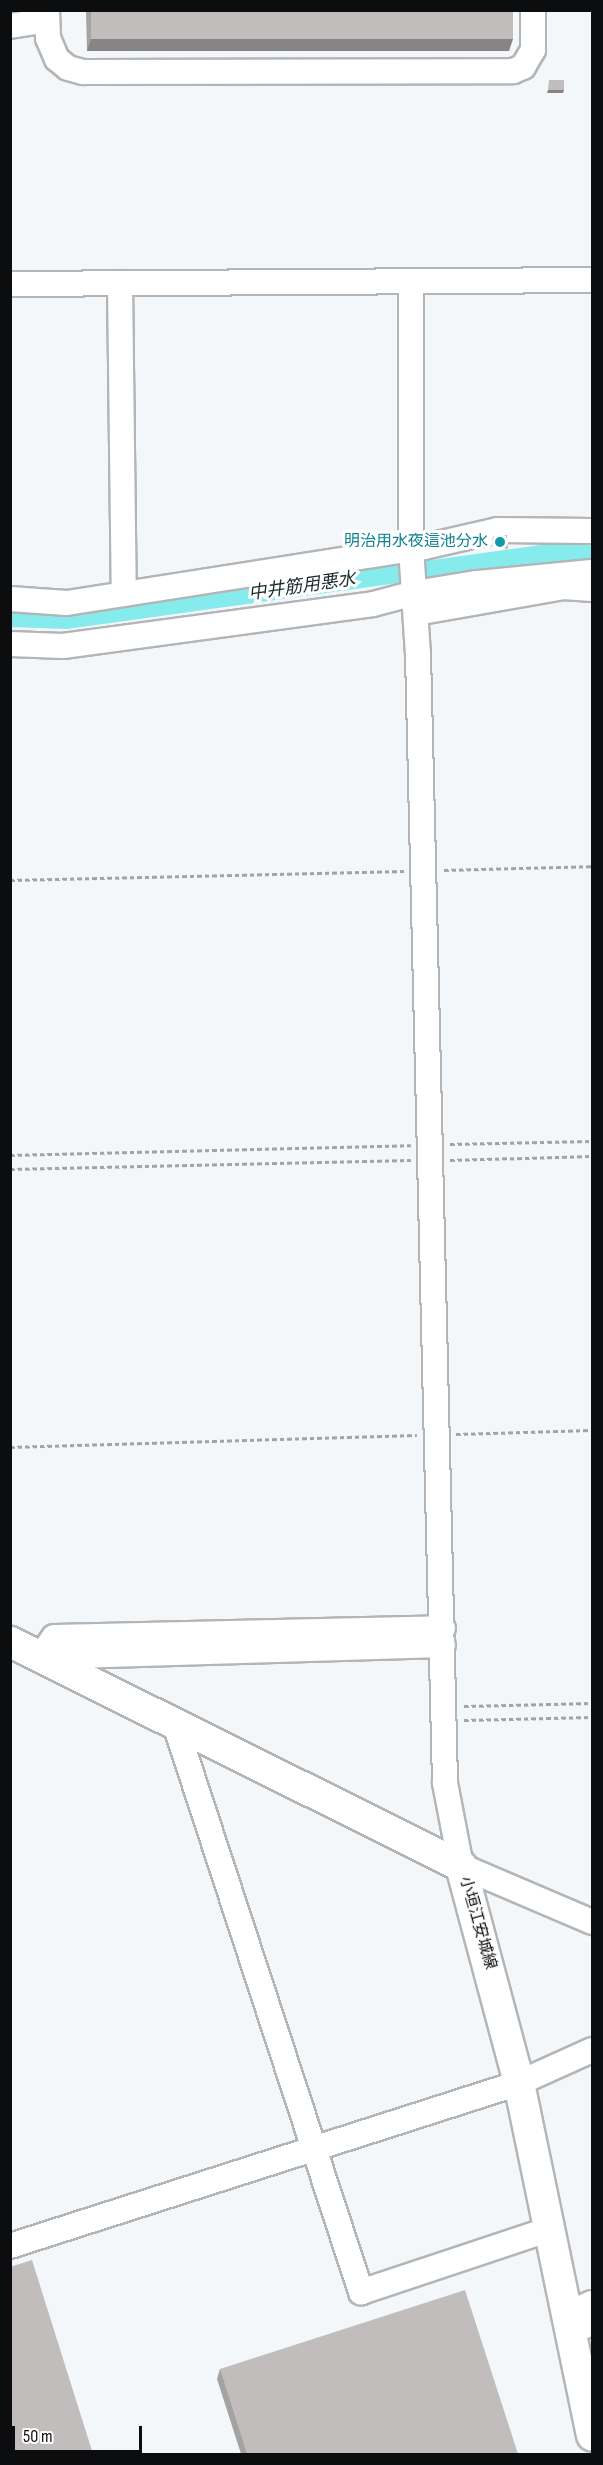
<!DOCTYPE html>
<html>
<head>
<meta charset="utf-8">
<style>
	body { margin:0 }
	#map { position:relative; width:603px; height:2465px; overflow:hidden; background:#f4f7f9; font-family:"Sofia Sans Condensed","Noto Sans JP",sans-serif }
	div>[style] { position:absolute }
	.canal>* { height:18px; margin:-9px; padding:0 9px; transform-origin:9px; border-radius:9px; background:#85ebed }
	.path>* { height:3px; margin-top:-1.5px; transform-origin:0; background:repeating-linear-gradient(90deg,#a1a3a5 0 4.5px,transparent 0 7.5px) }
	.roads { filter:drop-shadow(2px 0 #b3b5b7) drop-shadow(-2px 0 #b3b5b7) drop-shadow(0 2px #b3b5b7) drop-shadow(0 -2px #b3b5b7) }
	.minor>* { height:24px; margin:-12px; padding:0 12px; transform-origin:12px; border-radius:12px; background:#fff }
	.major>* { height:30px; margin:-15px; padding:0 15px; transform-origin:15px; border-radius:15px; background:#fff }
	.wall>* { inset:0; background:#a5a3a2 }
	.shaded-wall>* { inset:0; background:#868484 }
	.building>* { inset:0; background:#c0bdbc }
	.dots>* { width:16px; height:16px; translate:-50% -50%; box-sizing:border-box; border:3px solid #fff; border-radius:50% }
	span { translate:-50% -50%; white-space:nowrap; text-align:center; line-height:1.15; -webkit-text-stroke:6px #fff; paint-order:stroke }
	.culture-label { font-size:16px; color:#0d838f }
	.right { translate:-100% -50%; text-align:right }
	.street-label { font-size:16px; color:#0c0d0e }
	.water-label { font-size:18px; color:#1a2d2d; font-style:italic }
	.frame { position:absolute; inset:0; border:12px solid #0c0d0e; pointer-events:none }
	.scale { position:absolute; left:12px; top:2426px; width:130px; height:27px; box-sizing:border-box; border:3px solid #0c0d0e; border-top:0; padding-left:8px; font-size:18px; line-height:21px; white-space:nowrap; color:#0c0d0e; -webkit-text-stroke:4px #fff; paint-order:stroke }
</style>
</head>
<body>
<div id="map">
	<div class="canal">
		<i style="left:10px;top:618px;width:56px;rotate:2deg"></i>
		<i style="left:66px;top:620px;width:486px;rotate:-7.9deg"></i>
		<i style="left:547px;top:553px;width:45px;rotate:1.3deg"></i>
	</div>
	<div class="path">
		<i style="left:444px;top:870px;width:148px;rotate:-1.5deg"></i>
		<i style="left:10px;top:880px;width:395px;rotate:-1.3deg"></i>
		<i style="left:450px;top:1144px;width:142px;rotate:-1.2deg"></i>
		<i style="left:10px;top:1155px;width:401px;rotate:-1.4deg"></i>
		<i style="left:450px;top:1160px;width:142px;rotate:-1.6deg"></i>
		<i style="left:10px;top:1169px;width:401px;rotate:-1.3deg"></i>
		<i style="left:456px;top:1434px;width:136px;rotate:-1.7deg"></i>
		<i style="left:10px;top:1447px;width:407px;rotate:-1.7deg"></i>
		<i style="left:464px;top:1706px;width:128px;rotate:-1.3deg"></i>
		<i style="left:464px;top:1720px;width:128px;rotate:-1.3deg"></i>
	</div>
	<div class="roads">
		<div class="minor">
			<i style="left:47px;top:10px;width:28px;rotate:88deg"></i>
			<i style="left:48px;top:38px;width:23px;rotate:67deg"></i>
			<i style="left:57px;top:59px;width:14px;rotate:39deg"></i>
			<i style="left:68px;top:68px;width:16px;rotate:15deg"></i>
			<i style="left:83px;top:72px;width:430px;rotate:-0.1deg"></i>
			<i style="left:513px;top:71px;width:11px;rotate:-22deg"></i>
			<i style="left:523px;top:67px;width:20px;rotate:-60deg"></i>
			<i style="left:533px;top:50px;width:40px;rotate:-90deg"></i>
			<i style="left:10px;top:26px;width:26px;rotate:-9deg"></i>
			<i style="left:36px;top:22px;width:14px;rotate:-56deg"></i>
			<i style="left:411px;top:281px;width:266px;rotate:90deg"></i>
			<i style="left:411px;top:547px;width:107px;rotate:86.3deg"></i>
			<i style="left:418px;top:654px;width:1129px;rotate:88.63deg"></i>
			<i style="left:445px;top:1783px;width:85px;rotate:79.1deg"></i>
			<i style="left:461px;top:1866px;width:142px;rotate:23.1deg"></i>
			<i style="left:120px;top:283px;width:311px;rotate:89.3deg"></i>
			<i style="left:10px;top:284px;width:582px;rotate:-0.39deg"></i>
			<i style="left:10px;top:599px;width:57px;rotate:4deg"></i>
			<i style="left:67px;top:603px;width:361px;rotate:-8.9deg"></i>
			<i style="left:424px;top:547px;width:76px;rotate:-12.9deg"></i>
			<i style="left:498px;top:530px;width:94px;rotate:0.6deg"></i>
			<i style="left:416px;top:613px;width:149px;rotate:-10deg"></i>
			<i style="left:563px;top:587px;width:29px;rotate:4deg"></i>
			<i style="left:10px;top:644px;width:53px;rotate:2.2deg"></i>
			<i style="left:63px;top:646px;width:313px;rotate:-7.7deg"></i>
			<i style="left:373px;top:604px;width:43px;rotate:-14.7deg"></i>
			<i style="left:415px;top:593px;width:63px;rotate:-9.2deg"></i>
			<i style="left:477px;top:583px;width:116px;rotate:-5.5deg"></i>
			<i style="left:40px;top:1657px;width:24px;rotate:-55deg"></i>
			<i style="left:54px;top:1637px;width:389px;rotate:-1.3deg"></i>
			<i style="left:40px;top:1657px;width:403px;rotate:-1.7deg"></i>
			<i style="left:176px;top:1727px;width:595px;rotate:71.87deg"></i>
			<i style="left:361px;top:2292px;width:199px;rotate:-18.4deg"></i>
			<i style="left:10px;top:2246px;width:534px;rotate:-17.76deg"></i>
			<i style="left:519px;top:2083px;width:80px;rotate:-24.3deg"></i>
			<i style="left:567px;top:2314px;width:27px;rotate:-24deg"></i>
			<i style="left:571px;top:2332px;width:23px;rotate:-23deg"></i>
		</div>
		<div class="major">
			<i style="left:10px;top:1642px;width:504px;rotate:26.41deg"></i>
			<i style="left:461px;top:1866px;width:225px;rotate:75deg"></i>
			<i style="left:519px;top:2083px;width:360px;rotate:78.3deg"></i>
		</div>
	</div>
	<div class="wall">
		<i style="clip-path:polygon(86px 10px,513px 10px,509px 51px,87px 51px)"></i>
		<i style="clip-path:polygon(494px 536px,508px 546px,507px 549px,493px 546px,492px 539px)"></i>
		<i style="clip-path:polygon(220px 2369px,518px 2454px,241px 2454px,217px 2379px)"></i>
	</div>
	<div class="shaded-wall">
		<i style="clip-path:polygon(91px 39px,513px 39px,509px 51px,87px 51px)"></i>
		<i style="clip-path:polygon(548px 90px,564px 90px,563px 93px,547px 93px)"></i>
	</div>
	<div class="building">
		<i style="clip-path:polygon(91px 10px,513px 10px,513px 39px,91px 39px)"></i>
		<i style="clip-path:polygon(549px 80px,564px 80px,564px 90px,548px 90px)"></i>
		<i style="clip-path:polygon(507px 535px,508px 546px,494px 543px,494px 536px)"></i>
		<i style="clip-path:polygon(32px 2260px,93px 2454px,10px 2454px,10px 2267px)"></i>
		<i style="clip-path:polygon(465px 2290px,518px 2454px,247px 2454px,220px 2369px)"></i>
	</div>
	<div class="dots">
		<i style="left:500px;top:542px;background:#0f9aa8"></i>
	</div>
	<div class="culture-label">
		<span class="right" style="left:488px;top:542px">明治用水夜這池分水</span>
	</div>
	<div class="street-label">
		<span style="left:477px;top:1923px;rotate:74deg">小垣江安城線</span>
	</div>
	<div class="water-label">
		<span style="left:302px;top:587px;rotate:-8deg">中井筋用悪水</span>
	</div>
	<div class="frame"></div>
	<div class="scale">50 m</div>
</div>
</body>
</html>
